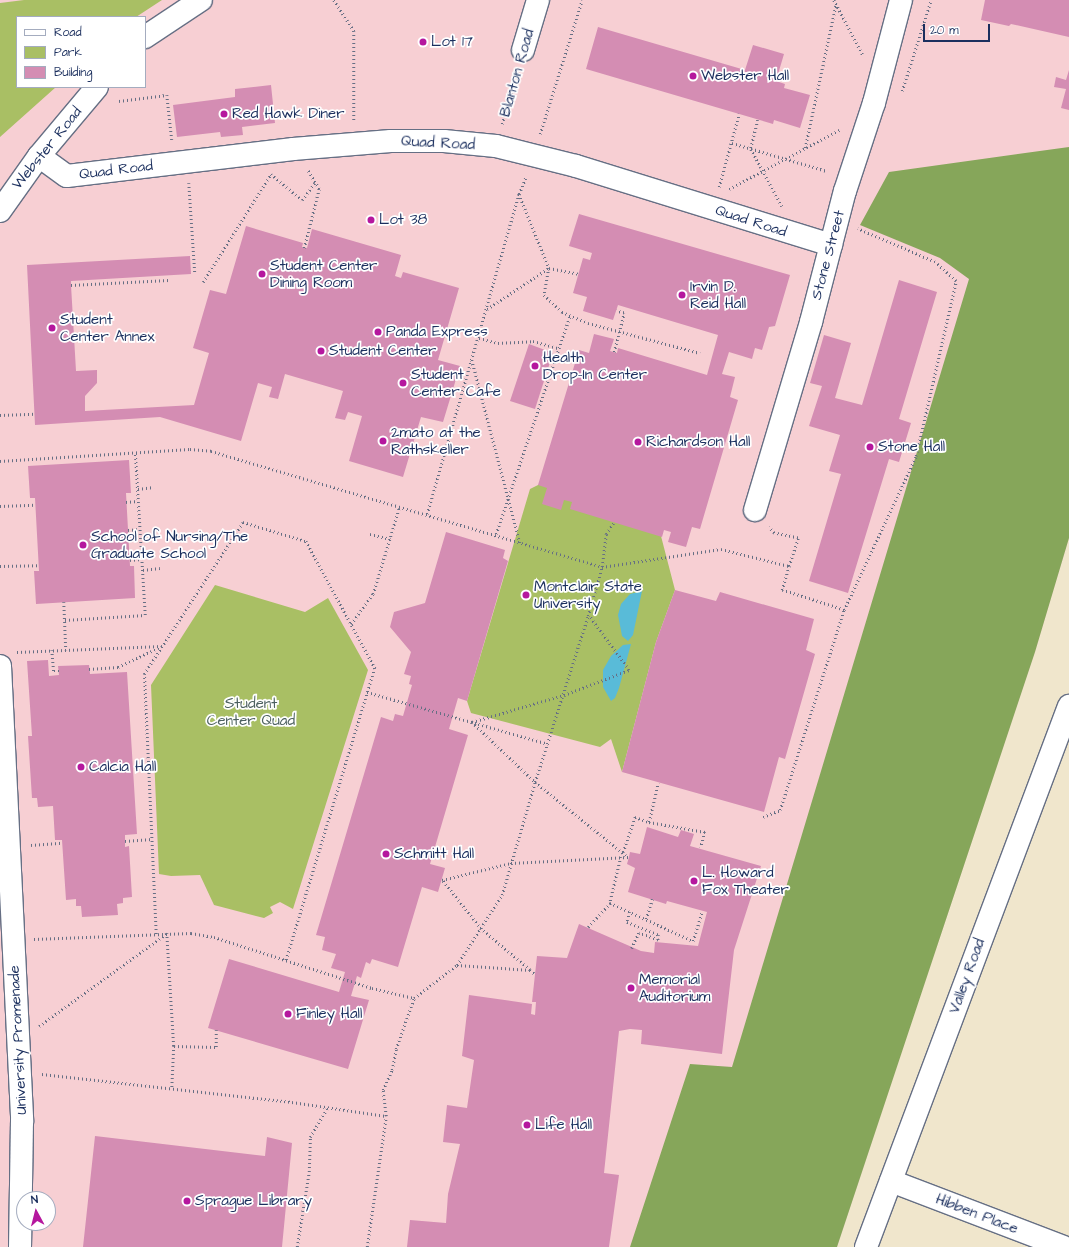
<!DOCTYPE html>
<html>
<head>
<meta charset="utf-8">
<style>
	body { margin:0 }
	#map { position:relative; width:1069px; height:1247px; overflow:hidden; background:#f0e6cc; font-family:"Architects Daughter",sans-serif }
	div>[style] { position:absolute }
	.built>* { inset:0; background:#f7cfd3 }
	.green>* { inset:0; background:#a9bf64 }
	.forest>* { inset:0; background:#86a65a }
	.water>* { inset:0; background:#59bbd8 }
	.building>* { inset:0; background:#d48db3 }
	.path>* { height:2.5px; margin-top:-1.25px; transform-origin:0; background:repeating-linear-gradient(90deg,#666f84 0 1px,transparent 0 4px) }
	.roads { filter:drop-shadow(1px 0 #666f84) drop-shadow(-1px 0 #666f84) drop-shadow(0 1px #666f84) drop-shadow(0 -1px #666f84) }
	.minor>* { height:22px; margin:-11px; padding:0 11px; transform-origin:11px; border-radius:11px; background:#fff }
	.major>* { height:22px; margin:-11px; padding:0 11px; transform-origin:11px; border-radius:11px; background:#fff }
	.dots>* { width:11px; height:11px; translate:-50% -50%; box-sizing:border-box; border:2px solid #fff; border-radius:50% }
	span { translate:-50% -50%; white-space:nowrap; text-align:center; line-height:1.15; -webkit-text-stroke:3.5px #fff; paint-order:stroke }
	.poi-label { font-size:15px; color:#1b2f5e }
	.left { translate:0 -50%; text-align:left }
	.street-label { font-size:15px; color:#1b2f5e }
	.park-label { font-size:15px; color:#4d6160 }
	.legend { position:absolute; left:16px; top:16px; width:130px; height:72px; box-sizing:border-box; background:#fff; border:1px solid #a4acbf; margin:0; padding:5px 7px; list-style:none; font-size:12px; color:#1b2f5e }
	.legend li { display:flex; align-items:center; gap:8px; height:20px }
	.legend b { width:20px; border:1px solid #a4acbf }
	.north { position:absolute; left:16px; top:1191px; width:40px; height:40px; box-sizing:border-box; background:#fff; border:1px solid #a4acbf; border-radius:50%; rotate:353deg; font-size:11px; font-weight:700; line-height:16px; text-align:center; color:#1b2f5e }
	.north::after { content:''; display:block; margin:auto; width:14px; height:18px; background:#b5179e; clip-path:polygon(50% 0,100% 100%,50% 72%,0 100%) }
	.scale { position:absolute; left:923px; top:24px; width:67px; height:18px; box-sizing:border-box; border:2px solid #1b2f5e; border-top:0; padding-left:5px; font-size:12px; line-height:14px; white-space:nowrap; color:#1b2f5e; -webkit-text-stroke:3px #fff; paint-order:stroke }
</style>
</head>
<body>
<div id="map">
	<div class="built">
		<i style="clip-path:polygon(evenodd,0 0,1069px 0,1069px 538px,1035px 652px,837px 1247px,0 1247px,0 0,17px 17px,145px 17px,145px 87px,17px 87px,17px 17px,0 0,24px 1199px,48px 1199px,48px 1223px,24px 1223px,24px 1199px)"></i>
	</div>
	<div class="green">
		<i style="clip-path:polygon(24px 0,162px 0,136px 17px,17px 17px,17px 87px,56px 87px,0 137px,0 3px)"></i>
		<i style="clip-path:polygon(544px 482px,655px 513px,675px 590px,656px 642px,622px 772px,611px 739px,600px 747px,471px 713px,467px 701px,530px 489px)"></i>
		<i style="clip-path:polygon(215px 585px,305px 612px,328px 598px,368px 670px,293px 909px,280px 902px,270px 907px,273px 913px,264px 918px,214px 905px,200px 875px,171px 876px,159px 874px,151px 685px)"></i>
	</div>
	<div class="forest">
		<i style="clip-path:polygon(1069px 147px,1069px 538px,1035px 652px,837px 1247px,630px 1247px,690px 1064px,732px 1067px,969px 279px,940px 258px,860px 225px,889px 172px)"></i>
	</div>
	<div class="water">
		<i style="clip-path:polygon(642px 591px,633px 635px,628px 641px,622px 636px,618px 615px,621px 604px,630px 594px)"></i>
		<i style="clip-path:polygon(631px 644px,619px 688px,615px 698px,611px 701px,603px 687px,603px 670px,611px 656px,623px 645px)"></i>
	</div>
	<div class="building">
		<i style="clip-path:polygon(985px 0,1069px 0,1069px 37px,1011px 24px,1009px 26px,981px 20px)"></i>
		<i style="clip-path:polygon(598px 27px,745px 70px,753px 45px,784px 54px,776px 81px,785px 84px,784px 88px,810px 95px,800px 128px,774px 120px,773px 124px,586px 69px)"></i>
		<i style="clip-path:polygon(1069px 70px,1069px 110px,1061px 108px,1066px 89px,1054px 87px,1056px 77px,1066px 80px)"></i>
		<i style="clip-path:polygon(271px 85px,275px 123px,242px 127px,243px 135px,221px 137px,220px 132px,177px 137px,173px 105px,235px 97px,235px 89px)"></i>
		<i style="clip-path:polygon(579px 214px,790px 275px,775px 326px,769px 327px,762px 350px,755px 348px,752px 359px,729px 352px,722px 374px,735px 377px,730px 397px,738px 400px,700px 529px,692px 527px,686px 547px,668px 542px,671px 532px,664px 530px,662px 537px,570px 509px,572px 502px,564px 500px,561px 510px,542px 504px,547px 488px,538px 485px,579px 350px,589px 353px,594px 334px,614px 339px,610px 351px,617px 353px,618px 348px,707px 375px,718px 335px,618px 305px,613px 320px,583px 311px,587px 297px,573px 293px,583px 258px,590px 260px,592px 253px,569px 246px)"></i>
		<i style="clip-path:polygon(246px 226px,303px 243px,302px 247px,307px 248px,312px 229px,401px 255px,395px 276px,401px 278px,403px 272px,459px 288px,438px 360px,460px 366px,443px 422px,421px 417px,403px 477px,349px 461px,362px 416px,348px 412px,345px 420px,335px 418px,343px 391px,285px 374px,278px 399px,269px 397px,272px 387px,258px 383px,241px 441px,160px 417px,35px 425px,27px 265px,190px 256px,191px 274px,71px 281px,71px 285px,76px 371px,97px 370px,97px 383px,85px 396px,85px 411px,194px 405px,209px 353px,193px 348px,210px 290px,226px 294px)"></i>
		<i style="clip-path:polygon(899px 280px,937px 292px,899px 419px,911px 423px,899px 462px,889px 459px,848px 593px,809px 581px,841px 474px,829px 471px,840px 435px,809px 426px,822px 386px,810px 383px,824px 335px,851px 343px,835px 398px,862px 405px)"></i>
		<i style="clip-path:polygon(529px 344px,553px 353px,535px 409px,510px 401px)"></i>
		<i style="clip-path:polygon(129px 460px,131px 493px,126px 493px,130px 566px,134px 566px,135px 598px,36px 604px,34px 571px,39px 571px,35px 498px,30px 498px,28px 466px)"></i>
		<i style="clip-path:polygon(446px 532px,505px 550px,503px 558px,508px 561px,467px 701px,458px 698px,449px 729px,468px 735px,430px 864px,445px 868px,438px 892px,422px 887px,398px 967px,372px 959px,370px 964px,366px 962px,361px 978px,357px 976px,351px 996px,369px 1000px,348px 1069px,208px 1028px,229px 959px,339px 992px,345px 972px,331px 968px,336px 954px,322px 950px,325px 937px,316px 935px,381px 717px,393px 721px,395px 714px,403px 716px,412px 685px,409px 684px,411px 676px,404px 674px,411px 652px,390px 627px,394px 612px,425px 603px)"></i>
		<i style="clip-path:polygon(675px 590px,716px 601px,720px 592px,814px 619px,806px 650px,815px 654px,785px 759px,779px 757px,764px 812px,622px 772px,656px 642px)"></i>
		<i style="clip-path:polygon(48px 660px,49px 676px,59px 675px,58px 666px,89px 665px,90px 674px,127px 672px,137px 834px,125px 835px,125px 847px,129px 846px,132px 897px,123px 898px,123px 903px,117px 904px,118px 915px,82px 917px,81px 906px,76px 906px,76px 899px,66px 900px,62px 840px,55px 840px,53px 806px,38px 807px,37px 798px,32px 798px,28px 736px,32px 736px,27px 661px)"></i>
		<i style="clip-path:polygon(647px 827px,678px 837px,681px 830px,694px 834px,690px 846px,761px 866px,734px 950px,722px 1054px,641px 1044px,642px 1030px,630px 1029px,619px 1031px,604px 1173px,619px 1175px,609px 1247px,407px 1247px,410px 1220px,446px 1223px,448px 1194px,460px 1144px,443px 1142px,447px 1105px,467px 1108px,474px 1060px,462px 1056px,469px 995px,532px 1004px,531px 1014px,535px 1015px,536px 1002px,532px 1002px,537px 956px,567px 958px,579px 924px,641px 951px,654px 953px,655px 942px,698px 946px,707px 912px,667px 901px,666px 904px,628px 892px,635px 868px,627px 864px,629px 857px,630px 852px,640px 854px)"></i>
		<i style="clip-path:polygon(95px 1136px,265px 1156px,267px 1137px,292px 1143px,282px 1247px,83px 1247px)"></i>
	</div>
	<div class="path">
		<i style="left:334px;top:0;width:37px;rotate:57deg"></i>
		<i style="left:354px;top:31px;width:91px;rotate:90deg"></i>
		<i style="left:834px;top:0;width:62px;rotate:62.2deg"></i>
		<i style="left:902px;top:91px;width:96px;rotate:-72.3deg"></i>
		<i style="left:119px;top:101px;width:48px;rotate:-7.1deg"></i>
		<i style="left:167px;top:95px;width:45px;rotate:83.7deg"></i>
		<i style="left:758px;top:120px;width:30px;rotate:104deg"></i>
		<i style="left:751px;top:149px;width:65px;rotate:61.5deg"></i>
		<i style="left:502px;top:124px;width:55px;rotate:-74.2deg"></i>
		<i style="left:540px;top:134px;width:140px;rotate:-72.6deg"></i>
		<i style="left:732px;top:143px;width:99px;rotate:16.4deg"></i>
		<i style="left:805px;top:148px;width:147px;rotate:-77.9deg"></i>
		<i style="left:271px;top:174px;width:40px;rotate:40deg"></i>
		<i style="left:302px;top:200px;width:21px;rotate:-53deg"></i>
		<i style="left:189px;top:183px;width:91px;rotate:86.2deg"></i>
		<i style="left:719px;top:187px;width:76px;rotate:-74.7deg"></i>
		<i style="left:729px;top:189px;width:127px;rotate:-28.2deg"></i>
		<i style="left:519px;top:194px;width:80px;rotate:67.9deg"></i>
		<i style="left:549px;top:268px;width:27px;rotate:100deg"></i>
		<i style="left:544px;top:295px;width:25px;rotate:43deg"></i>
		<i style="left:562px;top:312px;width:28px;rotate:23deg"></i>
		<i style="left:588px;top:323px;width:116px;rotate:15deg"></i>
		<i style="left:304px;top:248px;width:61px;rotate:-75.7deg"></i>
		<i style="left:319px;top:189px;width:23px;rotate:-121deg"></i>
		<i style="left:203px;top:282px;width:128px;rotate:-57.8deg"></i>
		<i style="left:71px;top:285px;width:98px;rotate:-2.9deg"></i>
		<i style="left:487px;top:309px;width:74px;rotate:-33.5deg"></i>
		<i style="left:549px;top:268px;width:31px;rotate:11deg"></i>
		<i style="left:479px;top:338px;width:20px;rotate:15deg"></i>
		<i style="left:498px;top:343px;width:35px;rotate:-3deg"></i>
		<i style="left:533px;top:341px;width:26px;rotate:16deg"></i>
		<i style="left:614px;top:352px;width:40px;rotate:-75.6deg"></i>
		<i style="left:624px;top:313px;width:8px;rotate:-166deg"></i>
		<i style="left:472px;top:360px;width:189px;rotate:75.3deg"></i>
		<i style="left:0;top:415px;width:35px;rotate:-2deg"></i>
		<i style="left:0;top:461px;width:190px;rotate:-3.6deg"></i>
		<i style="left:190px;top:449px;width:21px;rotate:5deg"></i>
		<i style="left:211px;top:451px;width:408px;rotate:16.5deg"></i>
		<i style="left:602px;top:567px;width:120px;rotate:-8.6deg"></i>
		<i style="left:721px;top:549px;width:70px;rotate:14deg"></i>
		<i style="left:789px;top:566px;width:29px;rotate:-72deg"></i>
		<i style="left:798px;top:538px;width:25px;rotate:-168deg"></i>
		<i style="left:774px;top:533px;width:8px;rotate:-130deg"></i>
		<i style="left:138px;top:489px;width:16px;rotate:-7deg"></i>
		<i style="left:126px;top:502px;width:12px;rotate:-5deg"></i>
		<i style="left:0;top:506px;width:35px;rotate:-2deg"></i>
		<i style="left:427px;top:514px;width:333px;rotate:-74deg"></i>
		<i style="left:519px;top:194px;width:18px;rotate:-68deg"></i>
		<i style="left:128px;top:530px;width:12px;rotate:-5deg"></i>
		<i style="left:370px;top:534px;width:21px;rotate:14deg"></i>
		<i style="left:496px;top:534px;width:231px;rotate:-71.3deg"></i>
		<i style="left:130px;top:560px;width:12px;rotate:-5deg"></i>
		<i style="left:0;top:566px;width:39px;rotate:-1deg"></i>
		<i style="left:143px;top:570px;width:17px;rotate:-7deg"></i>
		<i style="left:64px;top:602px;width:48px;rotate:87.6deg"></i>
		<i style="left:844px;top:610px;width:170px;rotate:-64.9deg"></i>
		<i style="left:916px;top:456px;width:180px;rotate:-77.1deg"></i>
		<i style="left:956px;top:281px;width:28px;rotate:-138deg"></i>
		<i style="left:935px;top:262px;width:84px;rotate:-156.8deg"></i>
		<i style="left:65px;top:620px;width:80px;rotate:-3.6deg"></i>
		<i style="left:145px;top:615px;width:163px;rotate:-93.5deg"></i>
		<i style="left:351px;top:624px;width:37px;rotate:-54deg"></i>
		<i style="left:373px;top:594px;width:90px;rotate:-73.2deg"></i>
		<i style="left:52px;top:650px;width:21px;rotate:85deg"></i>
		<i style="left:54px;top:671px;width:5px"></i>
		<i style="left:17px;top:652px;width:145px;rotate:-2.4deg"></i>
		<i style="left:89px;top:669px;width:29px;rotate:-4deg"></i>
		<i style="left:118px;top:667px;width:47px;rotate:-25.5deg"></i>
		<i style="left:367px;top:692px;width:188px;rotate:16deg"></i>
		<i style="left:472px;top:722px;width:96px;rotate:-16.4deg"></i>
		<i style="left:564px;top:695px;width:70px;rotate:-21deg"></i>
		<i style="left:629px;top:670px;width:67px;rotate:-126.5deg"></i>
		<i style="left:472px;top:722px;width:87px;rotate:43.6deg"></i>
		<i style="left:535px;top:782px;width:119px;rotate:38.9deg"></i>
		<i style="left:763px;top:817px;width:18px;rotate:-22deg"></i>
		<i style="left:780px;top:810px;width:210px;rotate:-72.3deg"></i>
		<i style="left:844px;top:610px;width:65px;rotate:-162.1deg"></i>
		<i style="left:782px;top:590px;width:25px;rotate:-74deg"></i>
		<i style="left:649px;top:822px;width:57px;rotate:10.1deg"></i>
		<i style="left:705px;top:832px;width:16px;rotate:105deg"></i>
		<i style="left:125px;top:841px;width:27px;rotate:-4deg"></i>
		<i style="left:31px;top:845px;width:31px;rotate:-4deg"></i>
		<i style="left:623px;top:852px;width:37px;rotate:-71deg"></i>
		<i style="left:635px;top:817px;width:15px;rotate:20deg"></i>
		<i style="left:649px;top:822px;width:40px;rotate:-77deg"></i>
		<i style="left:621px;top:857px;width:47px;rotate:103.4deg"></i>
		<i style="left:610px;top:903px;width:91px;rotate:24.6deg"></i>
		<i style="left:693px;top:941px;width:31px;rotate:-73deg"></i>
		<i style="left:630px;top:912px;width:10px;rotate:107deg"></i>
		<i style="left:627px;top:922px;width:35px;rotate:22deg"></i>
		<i style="left:659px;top:935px;width:5px;rotate:101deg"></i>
		<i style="left:658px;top:940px;width:20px;rotate:-160deg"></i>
		<i style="left:639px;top:933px;width:17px;rotate:115deg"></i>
		<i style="left:646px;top:919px;width:21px;rotate:-73deg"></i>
		<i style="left:588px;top:927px;width:33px;rotate:-47deg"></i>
		<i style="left:167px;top:933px;width:113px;rotate:86.5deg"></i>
		<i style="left:174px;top:1046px;width:42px;rotate:92.7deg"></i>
		<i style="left:156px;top:934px;width:260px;rotate:-92.6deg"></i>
		<i style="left:144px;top:674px;width:181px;rotate:-56.9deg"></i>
		<i style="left:243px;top:522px;width:66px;rotate:16.8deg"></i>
		<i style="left:306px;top:541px;width:145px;rotate:61.5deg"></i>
		<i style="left:375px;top:668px;width:306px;rotate:106.9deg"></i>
		<i style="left:34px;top:939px;width:157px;rotate:-2.2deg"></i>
		<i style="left:191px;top:933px;width:23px;rotate:10deg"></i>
		<i style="left:214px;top:937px;width:166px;rotate:17.9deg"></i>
		<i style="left:372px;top:988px;width:43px;rotate:13.4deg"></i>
		<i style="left:414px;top:998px;width:54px;rotate:-37.5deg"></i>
		<i style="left:457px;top:965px;width:73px;rotate:3.9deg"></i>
		<i style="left:530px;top:970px;width:64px;rotate:-140.1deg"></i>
		<i style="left:481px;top:929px;width:63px;rotate:-128.5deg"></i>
		<i style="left:442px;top:880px;width:71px;rotate:-13.8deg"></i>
		<i style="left:511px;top:863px;width:118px;rotate:-2.9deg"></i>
		<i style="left:457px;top:965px;width:83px;rotate:-57.3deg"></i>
		<i style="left:502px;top:895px;width:118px;rotate:-73.7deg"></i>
		<i style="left:535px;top:782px;width:174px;rotate:-72.3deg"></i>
		<i style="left:588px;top:616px;width:51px;rotate:-74.1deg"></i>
		<i style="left:602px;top:567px;width:33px;rotate:-83deg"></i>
		<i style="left:606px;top:534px;width:14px;rotate:-56deg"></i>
		<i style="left:530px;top:970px;width:6px;rotate:39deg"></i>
		<i style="left:39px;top:1026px;width:157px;rotate:-35.9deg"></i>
		<i style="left:174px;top:1046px;width:42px;rotate:1.4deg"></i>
		<i style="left:216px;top:1047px;width:17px;rotate:-90deg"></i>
		<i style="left:42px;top:1074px;width:252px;rotate:6.4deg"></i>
		<i style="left:292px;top:1102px;width:95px;rotate:8.5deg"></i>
		<i style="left:386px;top:1116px;width:26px;rotate:-97deg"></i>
		<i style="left:383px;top:1090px;width:22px;rotate:-66deg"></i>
		<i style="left:392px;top:1070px;width:21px;rotate:-79deg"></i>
		<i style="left:396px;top:1049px;width:54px;rotate:-70.6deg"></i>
		<i style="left:297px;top:1247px;width:76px;rotate:-80.9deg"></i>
		<i style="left:309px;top:1172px;width:35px;rotate:-88deg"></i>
		<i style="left:310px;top:1137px;width:33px;rotate:-59deg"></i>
		<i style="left:367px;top:1247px;width:132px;rotate:-81.7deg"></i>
	</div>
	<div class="roads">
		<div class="minor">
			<i style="left:145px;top:37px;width:67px;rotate:-33.5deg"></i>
			<i style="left:523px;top:50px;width:52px;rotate:-73.3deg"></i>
			<i style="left:39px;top:156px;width:34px;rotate:36deg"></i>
			<i style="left:67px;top:176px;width:228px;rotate:-6.8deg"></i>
			<i style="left:293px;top:149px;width:98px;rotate:-4.7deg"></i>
			<i style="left:391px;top:141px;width:53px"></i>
			<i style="left:444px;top:141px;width:52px;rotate:5.5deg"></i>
			<i style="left:496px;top:146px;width:82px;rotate:14deg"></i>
			<i style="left:576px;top:166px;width:267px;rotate:17.2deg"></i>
			<i style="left:0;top:211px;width:67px;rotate:-54.7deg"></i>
			<i style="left:39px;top:156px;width:90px;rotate:-50deg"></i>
			<i style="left:755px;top:510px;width:196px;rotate:-73.4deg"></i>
			<i style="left:811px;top:322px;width:135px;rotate:-75.5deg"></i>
			<i style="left:845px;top:191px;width:93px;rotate:-71.8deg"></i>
			<i style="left:874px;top:103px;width:106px;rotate:-75.3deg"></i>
			<i style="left:0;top:666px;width:456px;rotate:87.2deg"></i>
			<i style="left:22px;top:1121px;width:126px;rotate:90.9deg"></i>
			<i style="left:891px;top:1181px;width:185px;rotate:20.9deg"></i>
		</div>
		<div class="major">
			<i style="left:866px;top:1247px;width:578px;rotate:-69.43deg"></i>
		</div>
	</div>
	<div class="dots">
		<i style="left:423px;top:42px;background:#b5179e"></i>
		<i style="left:693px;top:76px;background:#b5179e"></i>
		<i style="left:224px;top:114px;background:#b5179e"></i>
		<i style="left:371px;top:220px;background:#b5179e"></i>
		<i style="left:262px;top:274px;background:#b5179e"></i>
		<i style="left:682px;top:295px;background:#b5179e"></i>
		<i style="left:52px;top:328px;background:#b5179e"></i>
		<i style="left:378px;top:332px;background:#b5179e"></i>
		<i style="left:321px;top:351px;background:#b5179e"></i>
		<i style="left:535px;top:366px;background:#b5179e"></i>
		<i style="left:403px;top:383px;background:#b5179e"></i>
		<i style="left:383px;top:441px;background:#b5179e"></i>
		<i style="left:638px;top:442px;background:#b5179e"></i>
		<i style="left:870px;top:447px;background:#b5179e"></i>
		<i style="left:83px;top:545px;background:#b5179e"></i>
		<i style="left:526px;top:595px;background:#b5179e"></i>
		<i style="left:81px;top:767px;background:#b5179e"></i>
		<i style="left:386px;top:854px;background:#b5179e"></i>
		<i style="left:694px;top:881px;background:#b5179e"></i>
		<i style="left:631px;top:988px;background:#b5179e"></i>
		<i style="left:288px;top:1014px;background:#b5179e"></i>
		<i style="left:527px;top:1125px;background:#b5179e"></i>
		<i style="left:187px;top:1201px;background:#b5179e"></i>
	</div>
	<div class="poi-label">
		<span class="left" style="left:431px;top:42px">Lot 17</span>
		<span class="left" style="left:701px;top:76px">Webster Hall</span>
		<span class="left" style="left:232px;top:114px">Red Hawk Diner</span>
		<span class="left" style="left:379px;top:220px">Lot 38</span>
		<span class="left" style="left:270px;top:274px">Student Center<br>Dining Room</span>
		<span class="left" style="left:690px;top:295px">Irvin D.<br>Reid Hall</span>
		<span class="left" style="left:60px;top:328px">Student<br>Center Annex</span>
		<span class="left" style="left:386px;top:332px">Panda Express</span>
		<span class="left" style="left:329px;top:351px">Student Center</span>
		<span class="left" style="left:543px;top:366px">Health<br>Drop-In Center</span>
		<span class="left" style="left:411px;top:383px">Student<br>Center Cafe</span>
		<span class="left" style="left:391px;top:441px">2mato at the<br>Rathskeller</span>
		<span class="left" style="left:646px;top:442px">Richardson Hall</span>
		<span class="left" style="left:878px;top:447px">Stone Hall</span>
		<span class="left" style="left:91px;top:545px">School of Nursing/The<br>Graduate School</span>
		<span class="left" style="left:534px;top:595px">Montclair State<br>University</span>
		<span class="left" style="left:89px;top:767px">Calcia Hall</span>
		<span class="left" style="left:394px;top:854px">Schmitt Hall</span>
		<span class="left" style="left:702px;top:881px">L. Howard<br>Fox Theater</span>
		<span class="left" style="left:639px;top:988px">Memorial<br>Auditorium</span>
		<span class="left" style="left:296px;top:1014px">Finley Hall</span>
		<span class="left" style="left:535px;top:1125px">Life Hall</span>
		<span class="left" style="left:195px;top:1201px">Sprague Library</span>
	</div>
	<div class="street-label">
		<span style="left:517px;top:73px;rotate:-74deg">Blanton Road</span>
		<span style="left:438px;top:143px;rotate:3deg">Quad Road</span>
		<span style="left:47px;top:148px;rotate:-51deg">Webster Road</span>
		<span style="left:116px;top:170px;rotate:-7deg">Quad Road</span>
		<span style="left:751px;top:221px;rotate:18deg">Quad Road</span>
		<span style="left:828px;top:255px;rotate:-75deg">Stone Street</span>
		<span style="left:967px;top:976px;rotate:-70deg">Valley Road</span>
		<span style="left:18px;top:1040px;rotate:-93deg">University Promenade</span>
		<span style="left:977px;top:1214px;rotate:21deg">Hibben Place</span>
	</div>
	<div class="park-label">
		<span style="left:251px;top:712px">Student<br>Center Quad</span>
	</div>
	<ul class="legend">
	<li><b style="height:5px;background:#fff"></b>Road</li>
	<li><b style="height:11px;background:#a9bf64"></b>Park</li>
	<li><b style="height:11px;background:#d48db3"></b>Building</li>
	</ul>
	<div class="north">N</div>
	<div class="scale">20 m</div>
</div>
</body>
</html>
